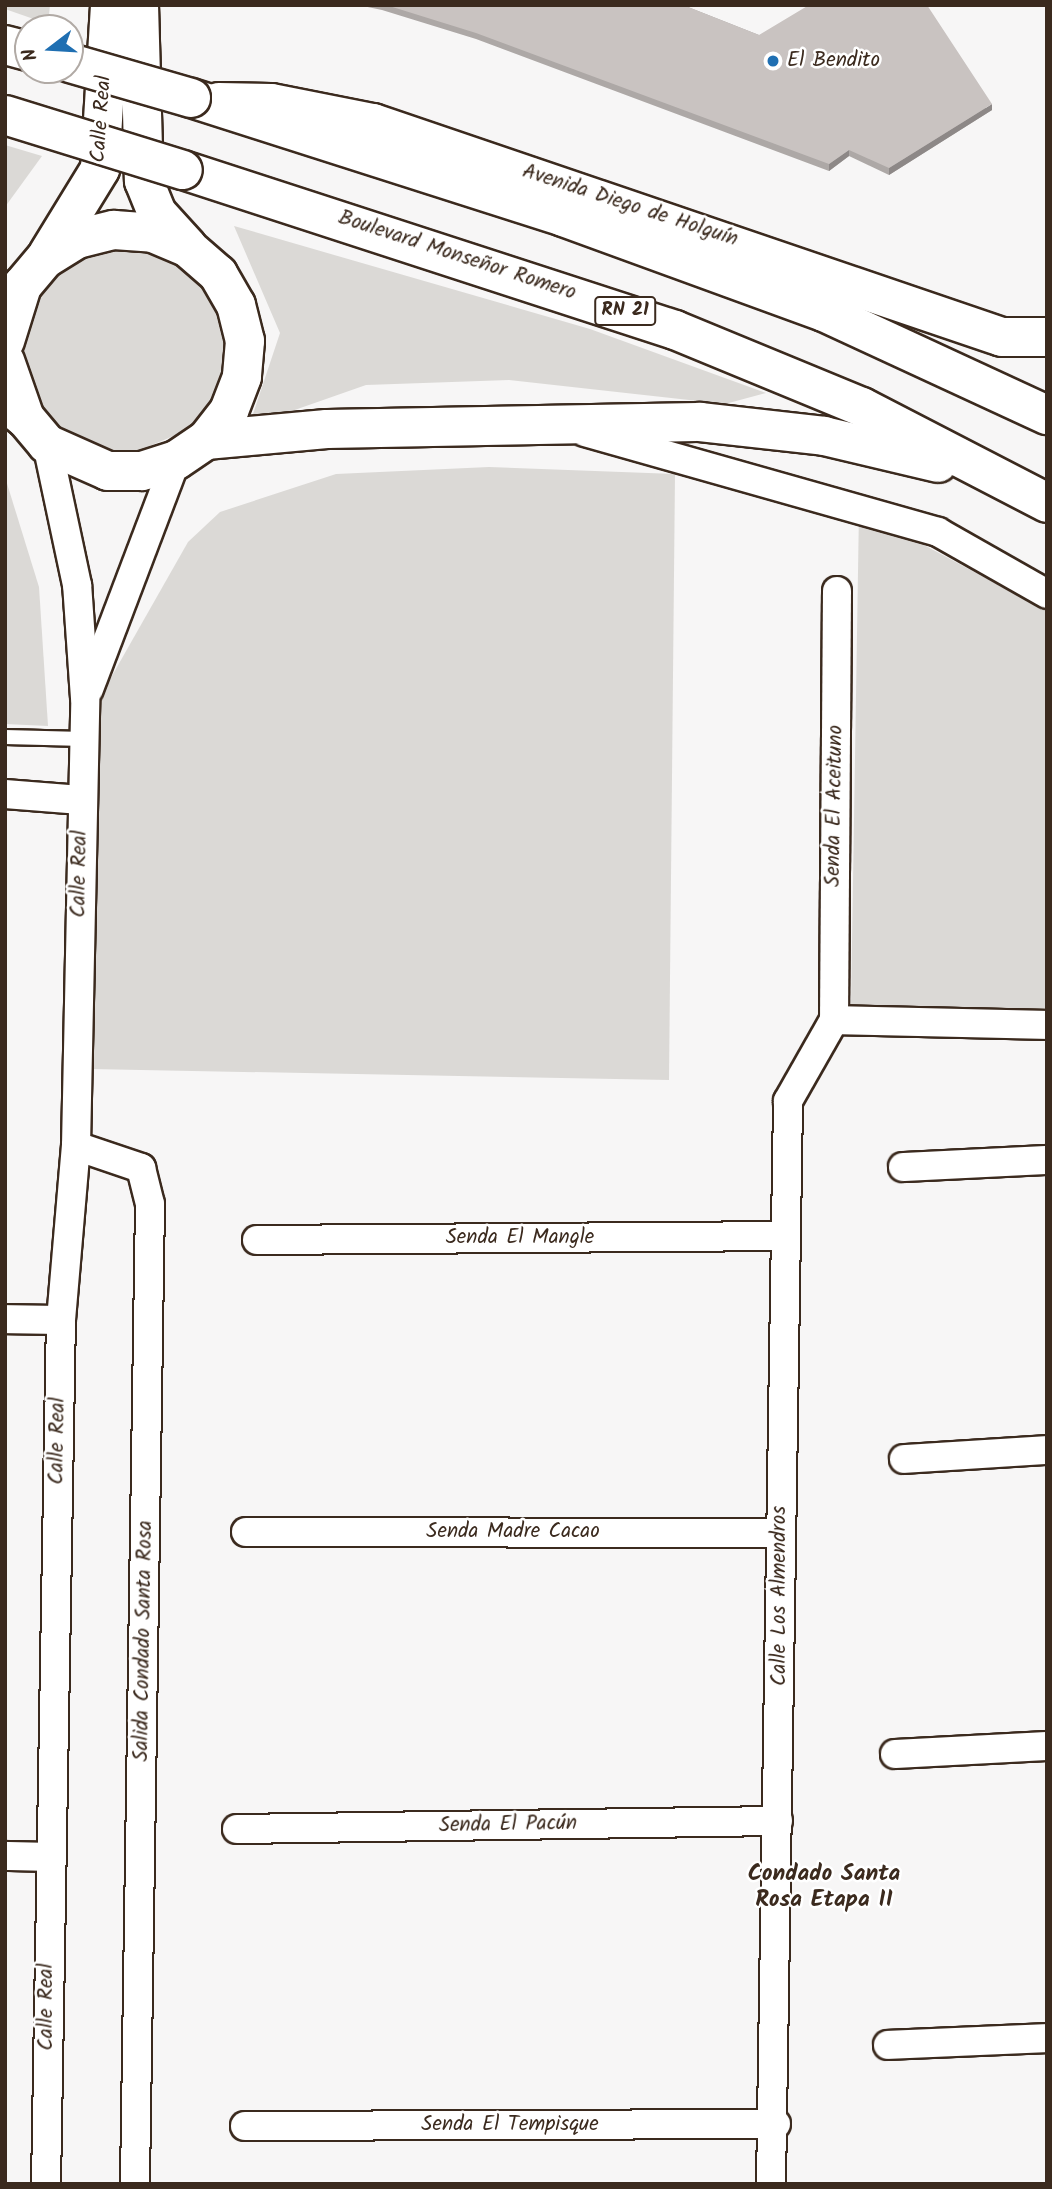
<!DOCTYPE html>
<html>
<head>
<meta charset="utf-8">
<style>
	body { margin:0 }
	#map { position:relative; width:1052px; height:2189px; overflow:hidden; background:#f7f6f6; font-family:Kalam,sans-serif }
	div>[style] { position:absolute }
	.green>* { inset:0; background:#dbd9d6 }
	.roads { filter:drop-shadow(2px 0 #3b2a1e) drop-shadow(-2px 0 #3b2a1e) drop-shadow(0 2px #3b2a1e) drop-shadow(0 -2px #3b2a1e) }
	.lane>* { height:14px; margin:-7px; padding:0 7px; transform-origin:7px; border-radius:7px; background:#fff }
	.street>* { height:28px; margin:-14px; padding:0 14px; transform-origin:14px; border-radius:14px; background:#fff }
	.secondary>* { height:38px; margin:-19px; padding:0 19px; transform-origin:19px; border-radius:19px; background:#fff }
	.highway>* { height:38px; margin:-19px; padding:0 19px; transform-origin:19px; border-radius:19px; background:#fff }
	.bridges { filter:drop-shadow(2px 0 #3b2a1e) drop-shadow(-2px 0 #3b2a1e) drop-shadow(0 2px #3b2a1e) drop-shadow(0 -2px #3b2a1e) }
	.highway-bridge>* { height:38px; margin:-19px; padding:0 19px; transform-origin:19px; border-radius:19px; background:#fff }
	.wall>* { inset:0; background:#ada8a6 }
	.shaded-wall>* { inset:0; background:#8d8887 }
	.building>* { inset:0; background:#c9c3c1 }
	.dots>* { width:19px; height:19px; translate:-50% -50%; box-sizing:border-box; border:4px solid #fff; border-radius:50% }
	span { translate:-50% -50%; white-space:nowrap; text-align:center; line-height:1.15; -webkit-text-stroke:5px #fff; paint-order:stroke }
	.shield-label span { padding:2px 5px; background:#fff; border:2px solid; border-radius:5px; -webkit-text-stroke-width:0 }
	.shield-label { font-size:19px; color:#3b2a1e; font-weight:700 }
	.poi-label { font-size:21px; color:#3b2a1e }
	.left { translate:0 -50%; text-align:left }
	.street-label { font-size:21px; color:#3b2a1e }
	.neighbourhood-label { font-size:23px; color:#3b2a1e; font-weight:700 }
	.frame { position:absolute; inset:0; border:7px solid #3b2a1e; pointer-events:none }
	.north { position:absolute; left:14px; top:14px; width:70px; height:70px; box-sizing:border-box; background:#fff; border:2px solid #b1aaa5; border-radius:50%; rotate:253deg; font-size:19px; font-weight:700; line-height:28px; text-align:center; color:#3b2a1e }
	.north::after { content:''; display:block; margin:auto; width:24px; height:32px; background:#1f6fb2; clip-path:polygon(50% 0,100% 100%,50% 72%,0 100%) }
</style>
</head>
<body>
<div id="map">
	<div class="green">
		<i style="clip-path:polygon(5px 5px,50px 5px,48px 24px,5px 9px)"></i>
		<i style="clip-path:polygon(5px 145px,42px 156px,5px 207px)"></i>
		<i style="clip-path:polygon(234px 226px,590px 329px,766px 393px,725px 404px,509px 380px,366px 385px,249px 426px,280px 333px)"></i>
		<i style="clip-path:polygon(87px 243px,157px 247px,212px 291px,228px 325px,230px 358px,218px 398px,197px 426px,126px 456px,76px 441px,38px 412px,16px 346px,25px 300px)"></i>
		<i style="clip-path:polygon(489px 467px,675px 474px,669px 1080px,90px 1069px,92px 711px,188px 542px,220px 512px,336px 474px)"></i>
		<i style="clip-path:polygon(5px 477px,39px 587px,48px 726px,5px 724px)"></i>
		<i style="clip-path:polygon(859px 510px,1047px 611px,1047px 1010px,851px 1005px)"></i>
	</div>
	<div class="roads">
		<div class="lane">
			<i style="left:5px;top:737px;width:79px;rotate:1.5deg"></i>
		</div>
		<div class="street">
			<i style="left:585px;top:432px;width:367px;rotate:15.8deg"></i>
			<i style="left:938px;top:532px;width:125px;rotate:29.6deg"></i>
			<i style="left:89px;top:689px;width:245px;rotate:-69.2deg"></i>
			<i style="left:5px;top:794px;width:76px;rotate:4.5deg"></i>
			<i style="left:834px;top:1020px;width:213px;rotate:1.3deg"></i>
			<i style="left:76px;top:1146px;width:69px;rotate:18.7deg"></i>
			<i style="left:141px;top:1168px;width:37px;rotate:76deg"></i>
			<i style="left:150px;top:1204px;width:980px;rotate:90.88deg"></i>
			<i style="left:903px;top:1167px;width:144px;rotate:-2.8deg"></i>
			<i style="left:257px;top:1240px;width:527px;rotate:-0.43deg"></i>
			<i style="left:5px;top:1319px;width:56px;rotate:1deg"></i>
			<i style="left:904px;top:1459px;width:143px;rotate:-3.6deg"></i>
			<i style="left:246px;top:1532px;width:534px;rotate:0.11deg"></i>
			<i style="left:895px;top:1754px;width:152px;rotate:-3deg"></i>
			<i style="left:237px;top:1829px;width:541px;rotate:-0.85deg"></i>
			<i style="left:5px;top:1856px;width:44px;rotate:1.3deg"></i>
			<i style="left:888px;top:2045px;width:159px;rotate:-2.5deg"></i>
			<i style="left:245px;top:2126px;width:531px;rotate:-0.22deg"></i>
			<i style="left:46px;top:2184px;width:864px;rotate:-89.01deg"></i>
			<i style="left:61px;top:1320px;width:175px;rotate:-85.1deg"></i>
			<i style="left:76px;top:1146px;width:448px;rotate:-88.8deg"></i>
			<i style="left:85px;top:698px;width:113px;rotate:-94deg"></i>
			<i style="left:77px;top:585px;width:144px;rotate:-102deg"></i>
			<i style="left:771px;top:2184px;width:1083px;rotate:-89.1deg"></i>
			<i style="left:788px;top:1101px;width:93px;rotate:-60.4deg"></i>
			<i style="left:834px;top:1020px;width:429px;rotate:-89.6deg"></i>
		</div>
		<div class="secondary">
			<i style="left:139px;top:5px;width:176px;rotate:88.4deg"></i>
			<i style="left:144px;top:181px;width:35px;rotate:68deg"></i>
			<i style="left:157px;top:213px;width:45px;rotate:47.7deg"></i>
			<i style="left:219px;top:102px;width:52px;rotate:1.1deg"></i>
			<i style="left:271px;top:103px;width:104px;rotate:11.1deg"></i>
			<i style="left:373px;top:123px;width:664px;rotate:18.79deg"></i>
			<i style="left:1002px;top:337px;width:45px"></i>
			<i style="left:48px;top:254px;width:100px;rotate:-58.5deg"></i>
			<i style="left:100px;top:169px;width:164px;rotate:-86.5deg"></i>
			<i style="left:5px;top:341px;width:58px;rotate:-72.8deg"></i>
			<i style="left:22px;top:286px;width:35px;rotate:-50deg"></i>
			<i style="left:45px;top:259px;width:38px;rotate:-32deg"></i>
			<i style="left:77px;top:239px;width:38px;rotate:-14deg"></i>
			<i style="left:114px;top:230px;width:39px;rotate:4deg"></i>
			<i style="left:153px;top:233px;width:38px;rotate:23deg"></i>
			<i style="left:188px;top:248px;width:40px;rotate:41deg"></i>
			<i style="left:218px;top:274px;width:36px;rotate:60deg"></i>
			<i style="left:236px;top:305px;width:37px;rotate:76deg"></i>
			<i style="left:245px;top:341px;width:36px;rotate:95deg"></i>
			<i style="left:242px;top:377px;width:36px;rotate:111deg"></i>
			<i style="left:229px;top:411px;width:37px;rotate:128deg"></i>
			<i style="left:206px;top:440px;width:36px;rotate:146deg"></i>
			<i style="left:176px;top:460px;width:36px;rotate:162deg"></i>
			<i style="left:142px;top:471px;width:34px;rotate:180deg"></i>
			<i style="left:108px;top:471px;width:67px;rotate:-156.1deg"></i>
			<i style="left:47px;top:444px;width:34px;rotate:-130deg"></i>
			<i style="left:25px;top:418px;width:60px;rotate:-109.3deg"></i>
		</div>
		<div class="highway">
			<i style="left:5px;top:45px;width:24px;rotate:15deg"></i>
			<i style="left:191px;top:98px;width:391px;rotate:17.7deg"></i>
			<i style="left:563px;top:217px;width:278px;rotate:20deg"></i>
			<i style="left:824px;top:312px;width:246px;rotate:24.8deg"></i>
			<i style="left:183px;top:170px;width:517px;rotate:18.01deg"></i>
			<i style="left:675px;top:330px;width:202px;rotate:22.4deg"></i>
			<i style="left:862px;top:407px;width:208px;rotate:27.4deg"></i>
			<i style="left:5px;top:402px;width:26px;rotate:39deg"></i>
			<i style="left:206px;top:440px;width:121px;rotate:-5.2deg"></i>
			<i style="left:327px;top:429px;width:373px;rotate:-1.1deg"></i>
			<i style="left:700px;top:422px;width:125px;rotate:6.4deg"></i>
			<i style="left:824px;top:436px;width:117px;rotate:13.3deg"></i>
		</div>
	</div>
	<div class="bridges">
		<div class="highway-bridge">
			<i style="left:70px;top:63px;width:126px;rotate:16.1deg"></i>
			<i style="left:5px;top:115px;width:186px;rotate:17.2deg"></i>
		</div>
	</div>
	<div class="wall">
		<i style="clip-path:polygon(358px 5px,683px 5px,759px 35px,992px 110px,889px 175px,849px 156px,829px 171px,476px 39px,382px 10px)"></i>
	</div>
	<div class="shaded-wall">
		<i style="clip-path:polygon(992px 104px,992px 110px,889px 175px,889px 168px)"></i>
		<i style="clip-path:polygon(849px 150px,849px 156px,829px 171px,829px 164px)"></i>
	</div>
	<div class="building">
		<i style="clip-path:polygon(386px 5px,683px 5px,759px 35px,809px 5px,927px 5px,992px 104px,889px 168px,849px 150px,829px 164px,476px 33px)"></i>
	</div>
	<div class="dots">
		<i style="left:773px;top:61px;background:#1f6fb2"></i>
	</div>
	<div class="shield-label">
		<span style="left:625px;top:311px">RN 21</span>
	</div>
	<div class="poi-label">
		<span class="left" style="left:787px;top:61px">El Bendito</span>
	</div>
	<div class="street-label">
		<span style="left:102px;top:119px;rotate:-86deg">Calle Real</span>
		<span style="left:630px;top:206px;rotate:18deg">Avenida Diego de Holguín</span>
		<span style="left:457px;top:256px;rotate:18deg">Boulevard Monseñor Romero</span>
		<span style="left:835px;top:806px;rotate:-89deg">Senda El Aceituno</span>
		<span style="left:80px;top:874px;rotate:-89deg">Calle Real</span>
		<span style="left:520px;top:1238px">Senda El Mangle</span>
		<span style="left:58px;top:1441px;rotate:-89deg">Calle Real</span>
		<span style="left:513px;top:1532px">Senda Madre Cacao</span>
		<span style="left:780px;top:1596px;rotate:-90deg">Calle Los Almendros</span>
		<span style="left:144px;top:1641px;rotate:-89deg">Salida Condado Santa Rosa</span>
		<span style="left:508px;top:1825px;rotate:-1deg">Senda El Pacún</span>
		<span style="left:47px;top:2007px;rotate:-90deg">Calle Real</span>
		<span style="left:510px;top:2125px">Senda El Tempisque</span>
	</div>
	<div class="neighbourhood-label">
		<span style="left:824px;top:1887px">Condado Santa<br>Rosa Etapa II</span>
	</div>
	<div class="frame"></div>
	<div class="north">N</div>
</div>
</body>
</html>
